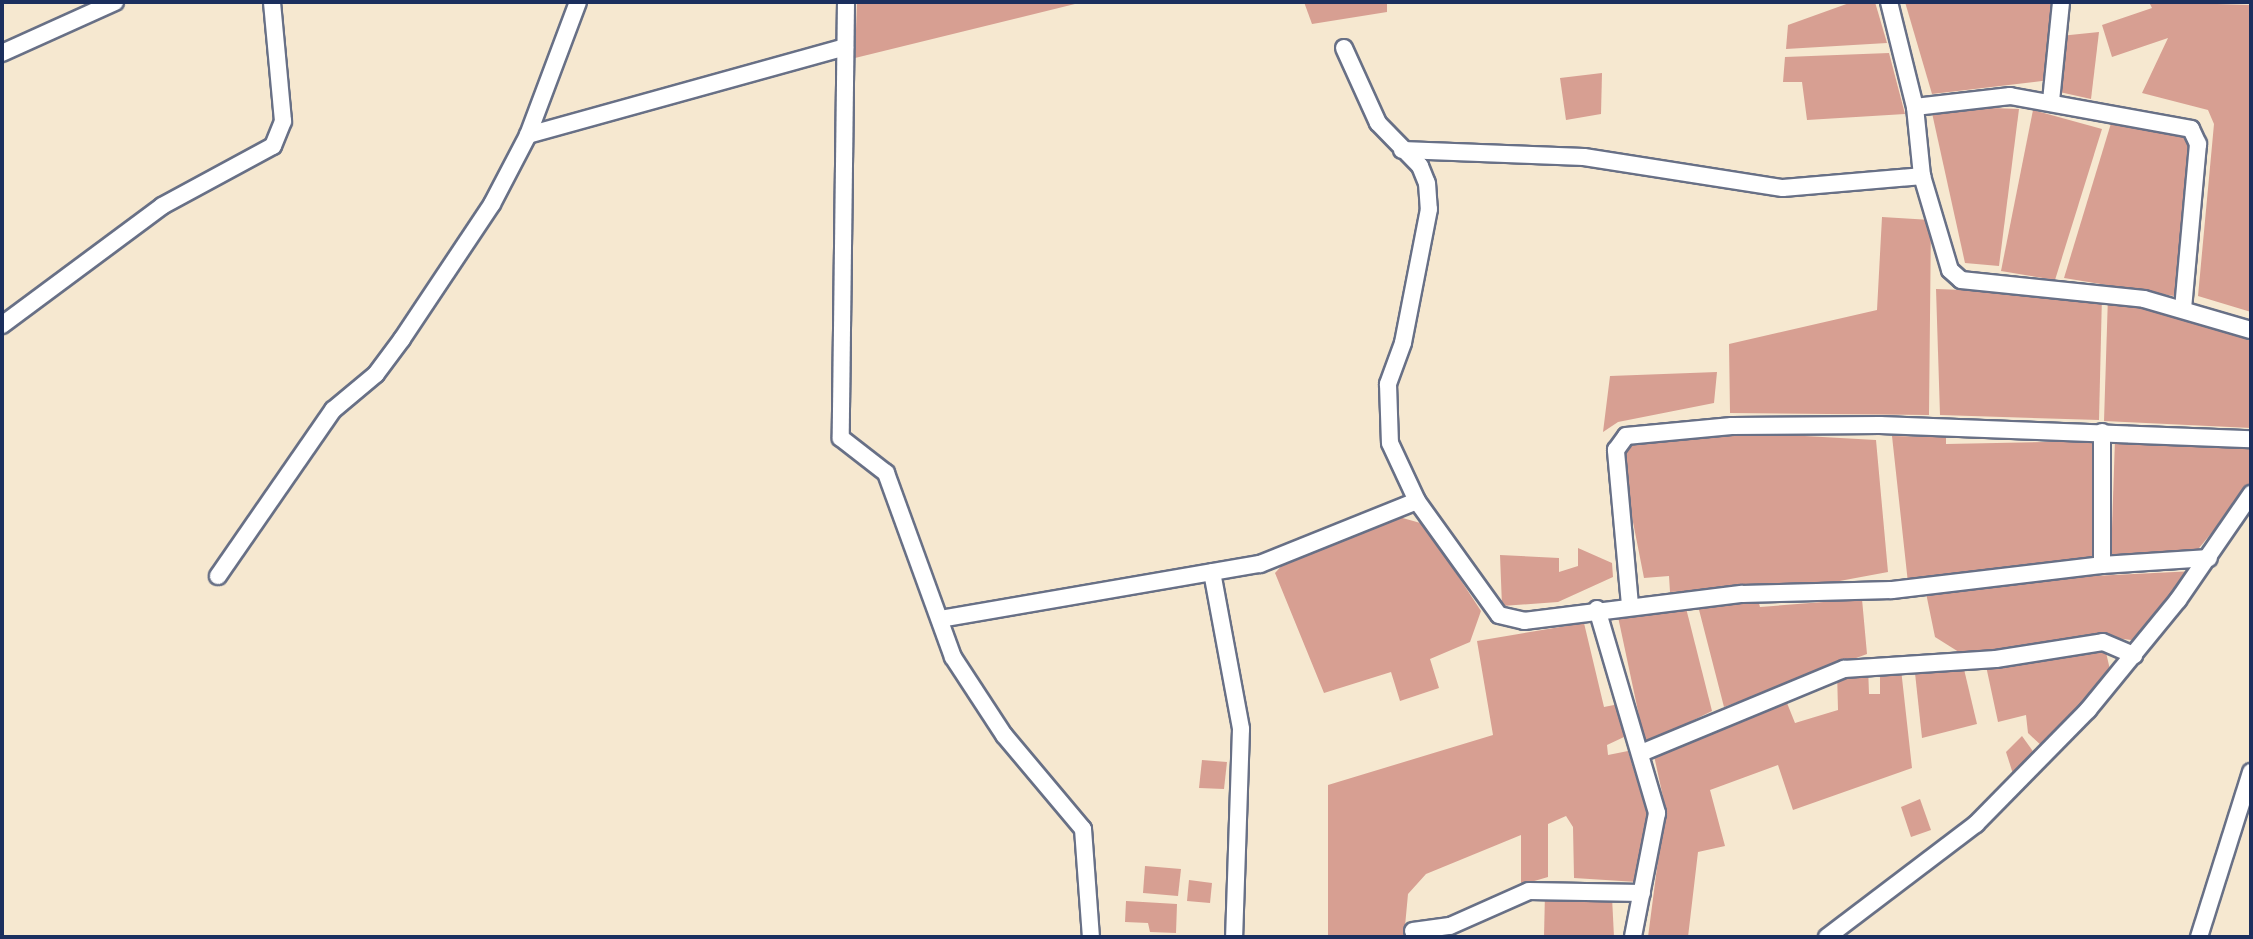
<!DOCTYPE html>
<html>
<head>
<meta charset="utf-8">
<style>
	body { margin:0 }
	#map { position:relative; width:2253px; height:939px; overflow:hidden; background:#f6e8d0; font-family:Vollkorn,serif }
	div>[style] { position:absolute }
	.building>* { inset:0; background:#d79f92 }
	.roads { filter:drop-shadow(2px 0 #687086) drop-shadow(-2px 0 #687086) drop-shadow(0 2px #687086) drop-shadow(0 -2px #687086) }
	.minor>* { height:16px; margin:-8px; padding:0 8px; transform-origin:8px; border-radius:8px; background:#fff }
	span { translate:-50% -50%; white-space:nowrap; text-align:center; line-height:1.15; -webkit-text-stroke:7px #fcf5e5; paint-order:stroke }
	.frame { position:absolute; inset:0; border:4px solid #1b2f5e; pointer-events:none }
</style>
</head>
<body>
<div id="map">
	<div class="building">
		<i style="clip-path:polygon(857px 2px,1079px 2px,1079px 3px,855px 58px)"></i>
		<i style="clip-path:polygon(1304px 2px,1387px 2px,1387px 12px,1312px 24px)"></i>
		<i style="clip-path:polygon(1852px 2px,1875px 2px,1887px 43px,1786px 49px,1788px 25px)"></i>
		<i style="clip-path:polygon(1905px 2px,2053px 2px,2050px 80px,1932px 94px)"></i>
		<i style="clip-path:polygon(2149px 2px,2251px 5px,2251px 312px,2198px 296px,2214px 124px,2208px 110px,2142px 93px,2168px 38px,2112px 57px,2102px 25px,2152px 8px)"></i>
		<i style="clip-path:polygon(2099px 32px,2091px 99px,2055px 91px,2060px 36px)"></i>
		<i style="clip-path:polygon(1889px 53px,1905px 114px,1807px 120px,1802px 82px,1783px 82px,1785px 57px)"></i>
		<i style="clip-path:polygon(1602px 73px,1601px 114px,1566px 120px,1560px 78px)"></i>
		<i style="clip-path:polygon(1967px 107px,2019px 109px,1999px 266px,1965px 263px,1932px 113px)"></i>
		<i style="clip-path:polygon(2033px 110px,2102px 129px,2055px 280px,2001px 271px)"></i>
		<i style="clip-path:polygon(2112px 120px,2196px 140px,2180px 297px,2064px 278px)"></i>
		<i style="clip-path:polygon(1882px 217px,1931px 220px,1929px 415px,1730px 413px,1729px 344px,1877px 310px)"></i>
		<i style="clip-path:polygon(1936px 289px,2102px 295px,2099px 420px,1940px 415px)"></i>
		<i style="clip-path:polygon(2108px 296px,2251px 336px,2251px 428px,2104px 421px)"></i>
		<i style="clip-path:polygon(1717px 372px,1714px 403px,1618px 422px,1603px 432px,1610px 376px)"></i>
		<i style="clip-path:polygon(1754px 433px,1876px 440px,1888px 572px,1818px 585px,1670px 592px,1669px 576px,1644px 578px,1619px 451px,1657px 436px)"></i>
		<i style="clip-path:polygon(1892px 436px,1946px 437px,1946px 444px,2100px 441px,2097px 561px,1908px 583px)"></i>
		<i style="clip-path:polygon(2115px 439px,2251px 445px,2251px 485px,2195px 553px,2111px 558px)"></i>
		<i style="clip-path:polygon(1399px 517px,1424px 524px,1481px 611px,1470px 642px,1430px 659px,1439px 688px,1400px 701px,1391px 672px,1324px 693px,1275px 573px,1285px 562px)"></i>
		<i style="clip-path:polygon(1578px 548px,1612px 563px,1613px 577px,1558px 602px,1502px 606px,1500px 555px,1559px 558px,1559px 572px,1578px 566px)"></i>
		<i style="clip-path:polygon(2195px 571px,2139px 641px,2107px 637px,2004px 655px,1962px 654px,1935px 637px,1926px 593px,2009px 580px)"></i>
		<i style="clip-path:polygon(1862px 599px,1867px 654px,1724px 707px,1697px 602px,1758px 600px,1760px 607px)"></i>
		<i style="clip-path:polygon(1685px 604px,1712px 711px,1645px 744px,1617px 612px)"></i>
		<i style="clip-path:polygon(1584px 623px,1604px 707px,1619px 704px,1624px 737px,1607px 745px,1608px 755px,1628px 751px,1648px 817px,1637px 882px,1574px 878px,1573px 827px,1566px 816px,1548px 824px,1548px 877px,1521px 885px,1521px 835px,1426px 874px,1408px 894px,1404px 937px,1328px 937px,1328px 785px,1493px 735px,1477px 641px)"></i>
		<i style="clip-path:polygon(2105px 648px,2111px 674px,2044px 748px,2028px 733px,2026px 715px,1998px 722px,1986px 666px)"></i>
		<i style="clip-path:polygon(1963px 665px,1977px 724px,1922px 738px,1915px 673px)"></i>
		<i style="clip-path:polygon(1868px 666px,1869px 694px,1880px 694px,1880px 674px,1901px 669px,1912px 768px,1793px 810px,1778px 765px,1710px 790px,1725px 846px,1698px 852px,1688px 937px,1648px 937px,1665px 806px,1653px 751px,1785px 698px,1795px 723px,1838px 710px,1837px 671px)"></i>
		<i style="clip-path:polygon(2022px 736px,2037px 757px,2015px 780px,2006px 752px)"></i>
		<i style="clip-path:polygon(1202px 760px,1227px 762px,1224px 789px,1199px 788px)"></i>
		<i style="clip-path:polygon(1920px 799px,1931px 830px,1911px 837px,1901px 807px)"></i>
		<i style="clip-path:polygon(1145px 866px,1181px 869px,1178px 896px,1143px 893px)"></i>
		<i style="clip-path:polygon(1189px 880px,1212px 883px,1210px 903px,1187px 901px)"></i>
		<i style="clip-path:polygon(1545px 892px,1612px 897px,1614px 937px,1544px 937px)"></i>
		<i style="clip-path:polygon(1126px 901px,1177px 904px,1176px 933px,1150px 932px,1148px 923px,1125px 922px)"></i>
	</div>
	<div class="roads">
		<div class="minor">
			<i style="left:846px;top:2px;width:436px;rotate:90.7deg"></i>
			<i style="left:841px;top:438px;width:57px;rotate:37.9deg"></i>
			<i style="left:886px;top:473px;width:196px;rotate:70deg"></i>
			<i style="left:953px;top:657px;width:93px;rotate:56.8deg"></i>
			<i style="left:1004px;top:735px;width:123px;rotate:50deg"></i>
			<i style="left:1083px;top:829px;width:108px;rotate:85.8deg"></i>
			<i style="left:1889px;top:2px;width:108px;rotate:76.1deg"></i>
			<i style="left:1915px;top:107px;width:69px;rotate:84.2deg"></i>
			<i style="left:1922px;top:176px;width:98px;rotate:73.4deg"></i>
			<i style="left:1950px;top:270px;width:15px;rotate:42deg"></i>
			<i style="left:1961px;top:280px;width:184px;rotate:5.9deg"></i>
			<i style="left:2144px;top:299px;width:111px;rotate:16.2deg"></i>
			<i style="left:1344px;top:48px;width:82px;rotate:65.6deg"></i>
			<i style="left:1378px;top:123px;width:60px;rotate:45.7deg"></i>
			<i style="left:1420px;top:166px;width:18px;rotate:68deg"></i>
			<i style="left:1427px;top:183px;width:26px;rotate:86deg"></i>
			<i style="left:1429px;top:209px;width:136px;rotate:101deg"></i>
			<i style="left:1403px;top:343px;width:44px;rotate:110.1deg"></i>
			<i style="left:1388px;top:384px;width:59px;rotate:88.1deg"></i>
			<i style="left:1390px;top:443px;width:64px;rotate:65deg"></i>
			<i style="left:1417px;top:501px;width:140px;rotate:54.3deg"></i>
			<i style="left:1499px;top:615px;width:26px;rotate:13deg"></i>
			<i style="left:1524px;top:621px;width:220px;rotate:-7.1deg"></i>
			<i style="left:1742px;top:594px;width:150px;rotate:-1.5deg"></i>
			<i style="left:1892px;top:590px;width:211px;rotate:-6.8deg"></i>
			<i style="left:2px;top:53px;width:124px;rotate:-24.3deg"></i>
			<i style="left:2051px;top:101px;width:100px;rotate:-84.2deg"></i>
			<i style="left:1915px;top:107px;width:96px;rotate:-6.6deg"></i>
			<i style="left:2010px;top:96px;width:184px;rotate:10.3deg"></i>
			<i style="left:2191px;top:129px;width:17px;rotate:65deg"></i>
			<i style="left:2198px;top:144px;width:166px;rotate:95.2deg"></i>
			<i style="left:528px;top:135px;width:329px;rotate:-15.5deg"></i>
			<i style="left:1402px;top:150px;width:182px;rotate:2.2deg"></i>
			<i style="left:1584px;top:157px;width:201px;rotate:8.9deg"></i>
			<i style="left:1783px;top:188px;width:140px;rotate:-4.9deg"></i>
			<i style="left:2px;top:325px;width:199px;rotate:-36.6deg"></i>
			<i style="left:162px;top:206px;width:126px;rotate:-28.4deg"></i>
			<i style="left:273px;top:146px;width:27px;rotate:-68deg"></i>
			<i style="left:283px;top:121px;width:120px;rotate:-95.3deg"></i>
			<i style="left:2102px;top:432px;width:133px;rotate:90deg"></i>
			<i style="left:2102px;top:565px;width:107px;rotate:-3.7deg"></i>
			<i style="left:1212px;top:572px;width:160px;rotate:79.5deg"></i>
			<i style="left:1241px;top:729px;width:208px;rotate:91.9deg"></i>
			<i style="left:218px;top:576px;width:202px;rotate:-55.3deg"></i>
			<i style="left:333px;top:410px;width:56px;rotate:-39.9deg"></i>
			<i style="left:376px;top:374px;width:44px;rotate:-53.4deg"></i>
			<i style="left:402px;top:339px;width:162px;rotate:-56.3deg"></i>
			<i style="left:492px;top:204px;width:78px;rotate:-62.4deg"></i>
			<i style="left:528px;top:135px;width:142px;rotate:-69.4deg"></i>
			<i style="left:1630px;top:605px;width:156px;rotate:-95.2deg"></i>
			<i style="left:1616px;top:450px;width:17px;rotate:-54deg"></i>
			<i style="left:1626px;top:436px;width:106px;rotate:-5.4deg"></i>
			<i style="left:1732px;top:426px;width:148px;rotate:-0.4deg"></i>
			<i style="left:1880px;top:425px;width:371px;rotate:2.2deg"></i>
			<i style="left:1597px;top:609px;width:213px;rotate:73.6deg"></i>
			<i style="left:1657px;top:813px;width:126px;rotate:101deg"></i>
			<i style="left:940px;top:619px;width:325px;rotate:-9.8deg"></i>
			<i style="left:1260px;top:564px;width:169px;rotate:-21.9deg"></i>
			<i style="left:1641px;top:753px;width:220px;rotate:-22.5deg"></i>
			<i style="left:1844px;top:669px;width:152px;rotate:-3.8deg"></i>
			<i style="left:1996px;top:659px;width:108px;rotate:-9deg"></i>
			<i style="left:2103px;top:642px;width:34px;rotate:23deg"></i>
			<i style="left:1413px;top:931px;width:37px;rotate:-8deg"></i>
			<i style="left:1450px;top:926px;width:86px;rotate:-23.9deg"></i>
			<i style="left:1529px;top:891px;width:113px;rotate:1deg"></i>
			<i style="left:1827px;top:937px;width:187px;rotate:-37.2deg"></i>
			<i style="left:1976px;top:824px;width:160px;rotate:-45.5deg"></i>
			<i style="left:2088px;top:710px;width:142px;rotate:-50.7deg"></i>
			<i style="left:2178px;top:600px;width:129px;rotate:-55.4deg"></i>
			<i style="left:2199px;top:937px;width:173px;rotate:-72.5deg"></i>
		</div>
	</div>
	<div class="frame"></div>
</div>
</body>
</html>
